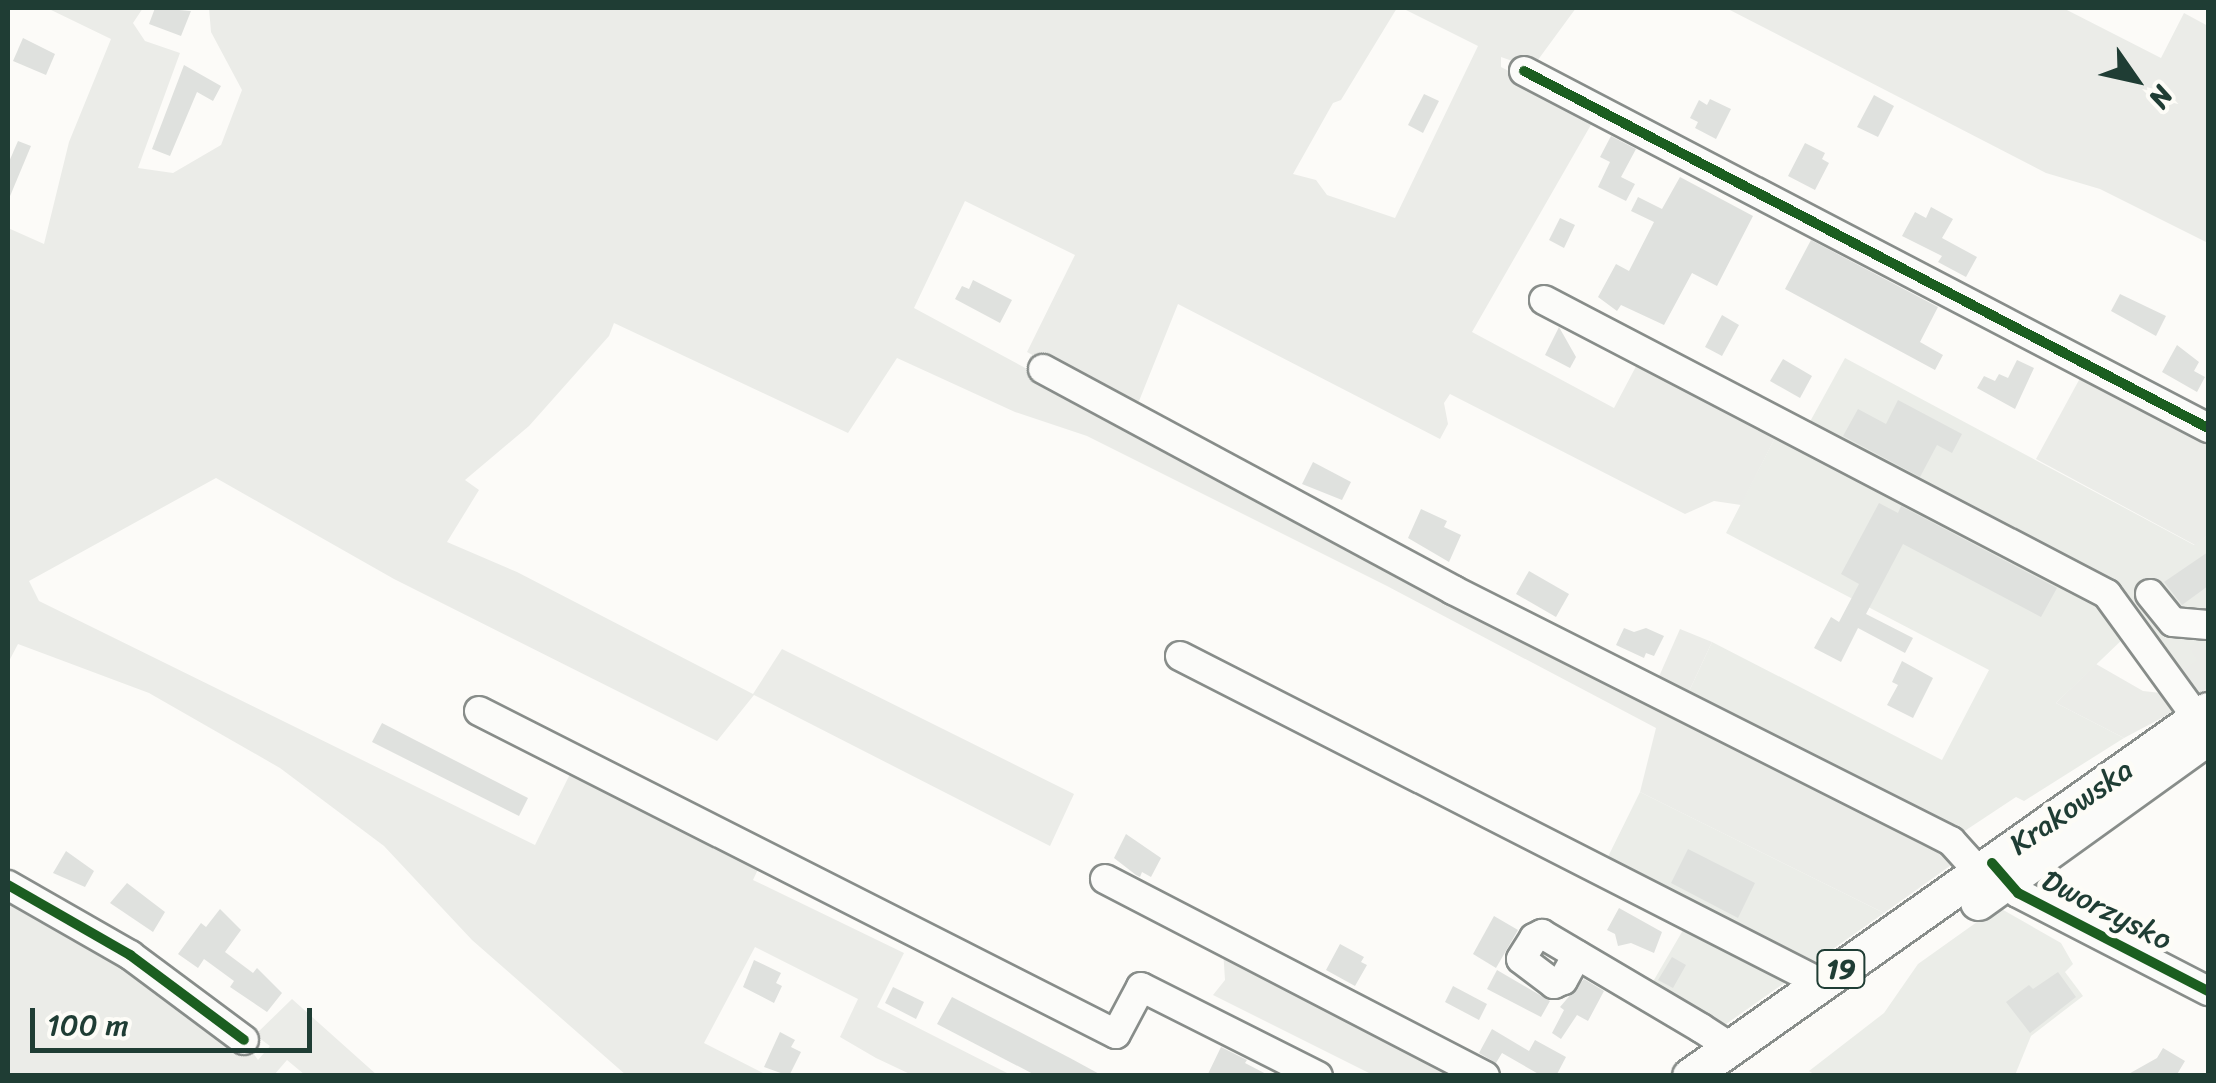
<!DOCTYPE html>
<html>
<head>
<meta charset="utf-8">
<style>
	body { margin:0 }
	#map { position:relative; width:2216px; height:1083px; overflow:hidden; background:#fcfbf8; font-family:Sriracha,sans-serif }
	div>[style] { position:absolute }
	.built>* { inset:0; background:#ebede8 }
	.green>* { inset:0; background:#ebece8 }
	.building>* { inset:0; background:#dfe1de }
	.roads { filter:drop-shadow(2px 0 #888d8a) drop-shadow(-2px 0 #888d8a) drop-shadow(0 2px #888d8a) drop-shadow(0 -2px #888d8a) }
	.minor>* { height:28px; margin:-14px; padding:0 14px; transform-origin:14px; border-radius:14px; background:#fbfbf9 }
	.major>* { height:35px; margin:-17.5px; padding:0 17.5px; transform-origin:17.5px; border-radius:17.5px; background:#fbfbf9 }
	.cycleway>* { height:10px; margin:-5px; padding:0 5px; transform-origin:5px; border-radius:5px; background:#1b5e20 }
	span { translate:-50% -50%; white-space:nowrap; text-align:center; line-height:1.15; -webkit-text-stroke:10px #fdfcf7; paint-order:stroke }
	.shield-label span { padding:2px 8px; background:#fdfcf7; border:2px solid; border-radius:8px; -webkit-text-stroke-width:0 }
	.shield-label { font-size:28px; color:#1f3d34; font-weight:700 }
	.street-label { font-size:30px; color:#1f3d34 }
	.frame { position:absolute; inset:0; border:10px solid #1f3d34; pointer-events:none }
	.north { position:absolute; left:2086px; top:30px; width:100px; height:100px; -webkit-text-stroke:8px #fdfcf7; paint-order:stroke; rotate:124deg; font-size:28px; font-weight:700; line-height:40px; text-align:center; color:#1f3d34 }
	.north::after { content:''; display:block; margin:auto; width:35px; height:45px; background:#1f3d34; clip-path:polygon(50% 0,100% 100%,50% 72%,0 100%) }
	.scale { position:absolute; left:30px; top:1008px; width:282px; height:45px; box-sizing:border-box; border:5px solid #1f3d34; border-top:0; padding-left:12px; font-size:30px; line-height:35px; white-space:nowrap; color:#1f3d34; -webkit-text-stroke:8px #fdfcf7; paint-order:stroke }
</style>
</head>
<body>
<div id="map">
	<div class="built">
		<i style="clip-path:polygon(1845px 358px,2194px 545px,2208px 535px,2208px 684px,2191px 697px,2126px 636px,2056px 703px,2124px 738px,2024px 801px,2016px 797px,1954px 838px,1685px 700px,1712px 642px,1942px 760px,1989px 670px,1726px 533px,1780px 428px,1801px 438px)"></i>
		<i style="clip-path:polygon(1640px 792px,1884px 913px,1726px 1024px,1651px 985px,1686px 925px,1597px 879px)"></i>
		<i style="clip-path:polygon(1998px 907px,2061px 943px,2073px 964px,2065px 972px,2083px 996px,2031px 1036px,2015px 1075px,1817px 1076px,1809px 1071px,1884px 1013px,1918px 964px)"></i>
	</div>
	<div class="green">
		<i style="clip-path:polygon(47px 8px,143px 8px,133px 23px,145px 41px,180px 53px,138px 168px,173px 173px,221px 145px,242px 90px,211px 32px,209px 8px,1397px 8px,1341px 100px,1333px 103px,1293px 174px,1316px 180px,1327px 195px,1395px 218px,1478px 46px,1402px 8px,1576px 8px,1532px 68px,1501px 57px,1501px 67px,1596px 116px,1472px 332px,1614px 408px,1642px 355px,1780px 428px,1741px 505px,1714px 501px,1685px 514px,1450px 394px,1444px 403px,1448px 424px,1440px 439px,1178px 304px,1135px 411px,1027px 352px,1075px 255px,965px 201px,914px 308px,1246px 487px,1910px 833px,1954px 863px,1884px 913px,1640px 792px,1656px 728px,1387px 586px,1087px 436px,1015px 412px,897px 358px,848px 433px,614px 323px,609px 336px,529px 426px,465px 480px,479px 490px,447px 542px,517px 572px,753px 694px,782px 649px,1074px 794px,1050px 846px,754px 695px,717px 741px,394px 579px,216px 478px,29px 581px,39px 601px,535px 845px,572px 770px,760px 865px,753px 880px,904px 953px,877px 1007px,1011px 1075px,912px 1075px,876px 1058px,840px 1037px,858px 999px,755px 947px,704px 1043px,767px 1075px,626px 1075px,472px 940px,384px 846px,280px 768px,149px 693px,18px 644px,8px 663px,8px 228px,44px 244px,69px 142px,111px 39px)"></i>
		<i style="clip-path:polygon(1726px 8px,2063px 8px,2161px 58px,2184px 13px,2208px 26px,2208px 243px,2100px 189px,2046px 173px)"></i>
		<i style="clip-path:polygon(2085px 369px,2208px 435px,2208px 535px,2195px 545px,2036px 459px)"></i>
		<i style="clip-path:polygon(1680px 629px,1712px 642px,1685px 700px,1657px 681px)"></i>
		<i style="clip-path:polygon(2198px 642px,2208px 657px,2208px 688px,2199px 694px,2194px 694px,2180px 672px,2197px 660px,2189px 647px)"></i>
		<i style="clip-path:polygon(2096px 664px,2143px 691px,2161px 693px,2173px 712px,2124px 738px,2056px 703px)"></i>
		<i style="clip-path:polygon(8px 894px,244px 1040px,258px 1060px,270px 1046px,255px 1035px,292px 999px,377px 1075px,305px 1075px,287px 1060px,274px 1075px,8px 1075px)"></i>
		<i style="clip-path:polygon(1223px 949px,1470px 1075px,1373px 1075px,1213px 995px,1225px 980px)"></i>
	</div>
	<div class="building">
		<i style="clip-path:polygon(155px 8px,191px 11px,181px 36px,149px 24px)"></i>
		<i style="clip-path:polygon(23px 38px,55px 54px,46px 75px,13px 61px)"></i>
		<i style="clip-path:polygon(184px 65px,221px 86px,213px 101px,197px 92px,170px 156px,152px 149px)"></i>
		<i style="clip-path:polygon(1424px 94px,1439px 101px,1423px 133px,1408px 125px)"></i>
		<i style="clip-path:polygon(1874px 95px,1894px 106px,1878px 137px,1857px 127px)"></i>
		<i style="clip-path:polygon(1710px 99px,1731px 109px,1716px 139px,1695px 128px,1698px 122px,1690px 118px,1699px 100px,1707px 105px)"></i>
		<i style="clip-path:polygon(1611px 136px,1636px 149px,1621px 177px,1635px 184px,1626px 201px,1598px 187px,1610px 162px,1600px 157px)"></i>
		<i style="clip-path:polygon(18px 141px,31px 146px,8px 201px,8px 164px)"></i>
		<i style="clip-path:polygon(1805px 143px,1825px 153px,1822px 159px,1829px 163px,1815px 190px,1788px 176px)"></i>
		<i style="clip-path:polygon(1680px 177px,1753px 216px,1717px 286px,1692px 273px,1664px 325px,1621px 305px,1617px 311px,1598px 297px,1616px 264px,1629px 271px,1654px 222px,1631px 211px,1638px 197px,1662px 209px)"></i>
		<i style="clip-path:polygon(1931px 207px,1953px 219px,1942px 238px,1977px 257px,1966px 277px,1938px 262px,1942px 256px,1902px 236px,1915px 212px,1926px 218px)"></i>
		<i style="clip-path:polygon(1560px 218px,1575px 225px,1564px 248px,1549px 240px)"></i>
		<i style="clip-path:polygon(1811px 240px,1938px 307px,1920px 342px,1943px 355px,1935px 370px,1785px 289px)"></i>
		<i style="clip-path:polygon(973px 280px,1012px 300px,1000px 323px,955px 299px,962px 286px,969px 289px)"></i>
		<i style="clip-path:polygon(2120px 294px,2166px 316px,2156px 336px,2111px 311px)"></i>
		<i style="clip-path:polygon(1722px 315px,1739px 325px,1722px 356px,1705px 347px)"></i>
		<i style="clip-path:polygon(1559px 327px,1576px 357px,1570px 368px,1545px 355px)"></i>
		<i style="clip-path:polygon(2177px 345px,2199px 362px,2194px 371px,2205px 377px,2197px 392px,2162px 372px)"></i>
		<i style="clip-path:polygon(1783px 359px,1812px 376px,1800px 398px,1770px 381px)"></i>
		<i style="clip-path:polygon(2017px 360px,2034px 368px,2015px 409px,1977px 388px,1984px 376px,1995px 381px,1999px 374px,2008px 378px)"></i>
		<i style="clip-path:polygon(1898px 400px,1962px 434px,1952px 453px,1937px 445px,1920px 477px,1843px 436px,1858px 409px,1886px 424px)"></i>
		<i style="clip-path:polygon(1313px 462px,1351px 482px,1342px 500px,1302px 484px)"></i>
		<i style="clip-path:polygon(1879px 503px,1898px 513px,1901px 506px,2057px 588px,2041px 617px,1903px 544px,1866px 614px,1913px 638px,1905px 653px,1858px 628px,1841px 662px,1814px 648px,1831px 617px,1839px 622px,1859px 584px,1841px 574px)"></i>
		<i style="clip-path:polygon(1421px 509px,1447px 521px,1444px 527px,1461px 535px,1449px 562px,1408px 538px)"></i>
		<i style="clip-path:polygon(2208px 552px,2208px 586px,2182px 605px,2164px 582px)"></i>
		<i style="clip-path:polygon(1529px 571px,1569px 594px,1556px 617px,1516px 594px)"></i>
		<i style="clip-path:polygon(1624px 628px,1634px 632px,1646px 628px,1664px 636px,1654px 656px,1646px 653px,1644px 658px,1616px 645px)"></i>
		<i style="clip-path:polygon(1902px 661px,1933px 678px,1913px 718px,1887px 705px,1898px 685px,1892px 682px)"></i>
		<i style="clip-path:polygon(382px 723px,528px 798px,519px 816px,372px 742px)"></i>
		<i style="clip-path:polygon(1126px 834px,1161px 858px,1151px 877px,1142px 872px,1140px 877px,1136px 875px,1114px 858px)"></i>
		<i style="clip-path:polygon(1688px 849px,1755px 883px,1738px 918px,1671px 883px)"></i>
		<i style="clip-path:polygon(66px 851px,94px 871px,85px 887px,53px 873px)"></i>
		<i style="clip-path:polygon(127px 883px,165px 912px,153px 932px,110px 903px)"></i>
		<i style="clip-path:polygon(1619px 908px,1662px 932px,1654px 953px,1631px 943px,1618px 946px,1615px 934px,1607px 930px)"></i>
		<i style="clip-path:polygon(220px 909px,241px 930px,225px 952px,253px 973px,257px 968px,282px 993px,267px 1012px,230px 987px,234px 981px,204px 959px,198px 968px,178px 954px,201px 923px,206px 927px)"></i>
		<i style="clip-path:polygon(1494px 916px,1518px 930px,1496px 968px,1473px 954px)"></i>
		<i style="clip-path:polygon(1340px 944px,1364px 957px,1361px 962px,1367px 965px,1355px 986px,1326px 970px)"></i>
		<i style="clip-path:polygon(1672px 957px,1686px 965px,1673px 988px,1658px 980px)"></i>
		<i style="clip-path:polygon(754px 960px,781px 973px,776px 983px,782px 986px,774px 1003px,743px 987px)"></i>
		<i style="clip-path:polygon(1497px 970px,1550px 1001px,1541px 1017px,1487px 989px)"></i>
		<i style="clip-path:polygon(2058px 972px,2076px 997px,2030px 1033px,2006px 1002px,2029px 985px,2033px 989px)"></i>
		<i style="clip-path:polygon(1584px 979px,1604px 991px,1588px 1021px,1577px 1015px,1561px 1039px,1552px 1033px,1564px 1010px,1560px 1007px)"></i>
		<i style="clip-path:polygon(1453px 986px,1487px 1004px,1479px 1020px,1445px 1002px)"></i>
		<i style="clip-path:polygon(893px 987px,924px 1002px,916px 1019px,885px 1003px)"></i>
		<i style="clip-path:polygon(952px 997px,1070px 1058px,1103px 1076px,1037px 1076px,960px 1036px,937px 1024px)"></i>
		<i style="clip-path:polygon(1492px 1029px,1529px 1051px,1535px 1040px,1566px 1057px,1556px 1076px,1542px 1076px,1502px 1053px,1496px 1063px,1479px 1053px)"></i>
		<i style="clip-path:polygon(780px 1032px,795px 1040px,791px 1047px,801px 1052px,789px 1076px,764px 1067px)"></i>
		<i style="clip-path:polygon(1221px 1047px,1247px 1060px,1245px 1063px,1270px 1076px,1207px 1076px)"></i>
		<i style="clip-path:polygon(2163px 1048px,2185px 1061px,2176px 1076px,2125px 1076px,2157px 1058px)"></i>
	</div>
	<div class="roads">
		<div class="minor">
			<i style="left:1524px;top:71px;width:772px;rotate:27.56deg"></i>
			<i style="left:1544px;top:300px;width:635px;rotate:27.57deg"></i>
			<i style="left:2107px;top:594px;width:153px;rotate:54deg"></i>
			<i style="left:1043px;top:369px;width:466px;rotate:28.3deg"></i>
			<i style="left:1453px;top:590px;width:558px;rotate:26.75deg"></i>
			<i style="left:1951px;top:841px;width:42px;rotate:47.9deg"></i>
			<i style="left:2150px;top:594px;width:36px;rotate:51deg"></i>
			<i style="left:2173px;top:622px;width:35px;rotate:5deg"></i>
			<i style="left:1180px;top:656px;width:720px;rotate:27.03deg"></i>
			<i style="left:479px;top:711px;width:714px;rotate:26.89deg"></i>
			<i style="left:1116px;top:1034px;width:53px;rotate:-62deg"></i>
			<i style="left:1141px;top:987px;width:198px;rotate:26.7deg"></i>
			<i style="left:1996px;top:868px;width:33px;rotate:49deg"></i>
			<i style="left:2018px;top:893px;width:214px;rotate:27.3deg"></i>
			<i style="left:1105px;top:879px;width:428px;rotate:27.4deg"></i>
			<i style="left:8px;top:885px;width:141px;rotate:29.8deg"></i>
			<i style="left:130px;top:955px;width:142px;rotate:36.7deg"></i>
			<i style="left:1577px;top:955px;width:29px;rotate:119deg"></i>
			<i style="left:1563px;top:980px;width:10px;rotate:156deg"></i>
			<i style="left:1554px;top:984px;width:41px;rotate:-142.9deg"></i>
			<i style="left:1521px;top:959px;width:25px;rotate:-58deg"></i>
			<i style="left:1534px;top:938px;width:9px;rotate:-27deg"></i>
			<i style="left:1542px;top:934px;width:185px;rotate:30.6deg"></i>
			<i style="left:1701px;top:1028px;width:35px;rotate:33deg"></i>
		</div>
		<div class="major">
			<i style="left:1978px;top:902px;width:283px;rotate:-35.7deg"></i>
			<i style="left:1690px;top:1076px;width:634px;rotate:-35.24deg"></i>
		</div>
	</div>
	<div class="cycleway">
		<i style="left:1524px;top:71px;width:772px;rotate:27.56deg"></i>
		<i style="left:1992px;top:863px;width:40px;rotate:49deg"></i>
		<i style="left:2018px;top:893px;width:214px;rotate:27.3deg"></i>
		<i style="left:8px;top:885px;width:141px;rotate:29.8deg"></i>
		<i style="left:130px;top:955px;width:142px;rotate:36.7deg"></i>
	</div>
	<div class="shield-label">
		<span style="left:1841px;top:969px">19</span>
	</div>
	<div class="street-label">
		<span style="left:2071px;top:807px;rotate:-35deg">Krakowska</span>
		<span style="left:2107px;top:910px;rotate:27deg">Dworzysko</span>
	</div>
	<div class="frame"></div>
	<div class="north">N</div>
	<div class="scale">100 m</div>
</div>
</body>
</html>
